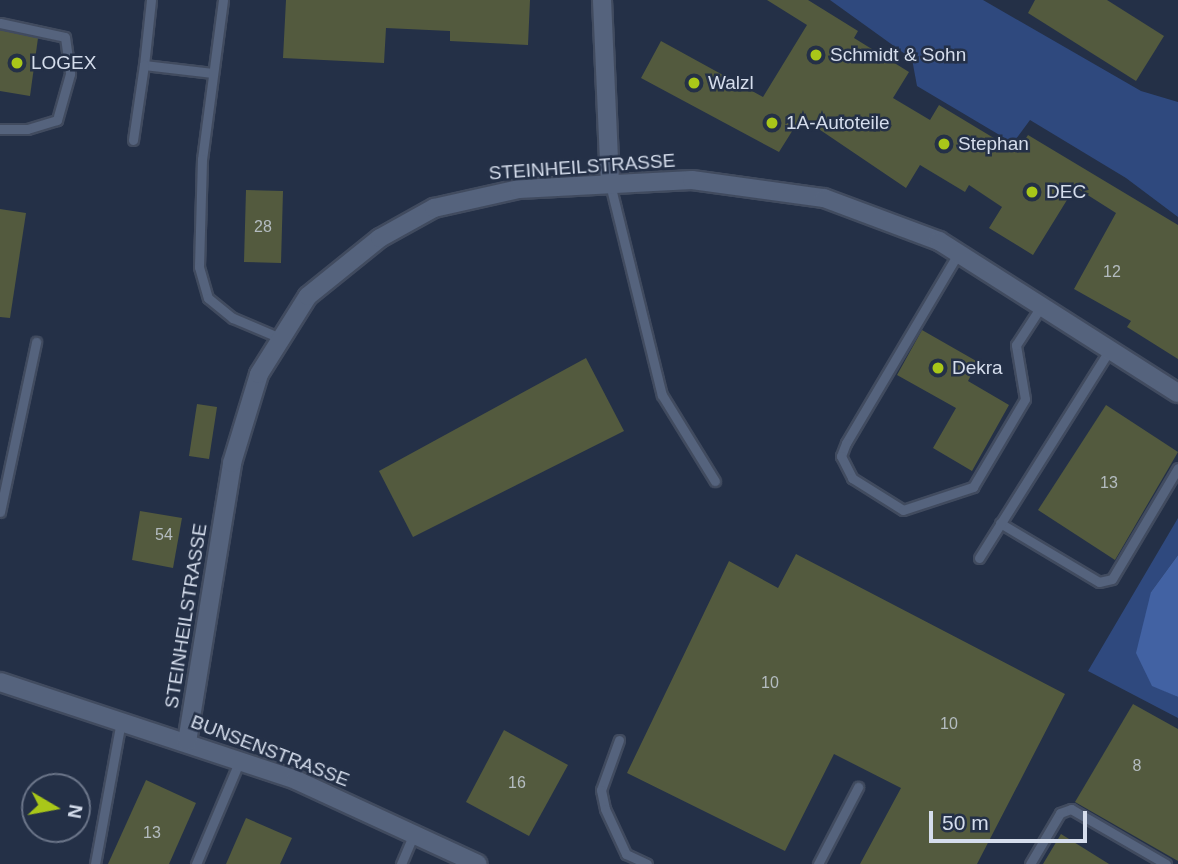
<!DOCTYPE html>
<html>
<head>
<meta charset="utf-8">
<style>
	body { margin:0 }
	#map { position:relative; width:1178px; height:864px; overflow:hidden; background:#243047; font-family:Helvetica,sans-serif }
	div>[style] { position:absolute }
	.green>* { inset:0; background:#2f497e }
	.water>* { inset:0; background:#4262a3 }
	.building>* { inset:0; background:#535a3e }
	.roads { filter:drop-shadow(2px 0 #414b5f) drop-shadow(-2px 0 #414b5f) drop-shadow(0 2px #414b5f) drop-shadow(0 -2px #414b5f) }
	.service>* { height:9px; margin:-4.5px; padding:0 4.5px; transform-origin:4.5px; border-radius:4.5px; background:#55637d }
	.minor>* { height:18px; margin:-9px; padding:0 9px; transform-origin:9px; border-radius:9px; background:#55637d }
	.dots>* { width:19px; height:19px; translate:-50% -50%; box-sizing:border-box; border:4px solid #243047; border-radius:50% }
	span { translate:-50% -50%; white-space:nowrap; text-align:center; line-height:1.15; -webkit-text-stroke:5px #243047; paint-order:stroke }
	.number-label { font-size:16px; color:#b4bcc0 }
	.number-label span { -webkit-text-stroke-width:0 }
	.poi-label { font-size:19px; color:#d5ddec }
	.left { translate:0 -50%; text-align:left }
	.street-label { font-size:19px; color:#d5ddec }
	.north { position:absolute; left:21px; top:773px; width:70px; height:70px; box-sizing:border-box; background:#243047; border:2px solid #6b7589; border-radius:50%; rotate:100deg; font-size:19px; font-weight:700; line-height:28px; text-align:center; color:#d5ddec }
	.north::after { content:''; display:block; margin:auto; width:24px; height:32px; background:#a9c719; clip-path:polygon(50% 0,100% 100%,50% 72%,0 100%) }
	.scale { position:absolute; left:929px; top:811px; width:158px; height:32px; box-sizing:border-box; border:4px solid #d5ddec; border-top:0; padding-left:9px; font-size:21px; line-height:24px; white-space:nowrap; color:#d5ddec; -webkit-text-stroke:5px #243047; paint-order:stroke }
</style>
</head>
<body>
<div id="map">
	<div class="green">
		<i style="clip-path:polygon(830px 0,983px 0,1141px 91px,1178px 102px,1178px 217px,1126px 178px,1030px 120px,1013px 143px,917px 86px,912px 59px)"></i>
		<i style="clip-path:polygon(1178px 518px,1178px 555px,1151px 592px,1152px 685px,1178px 697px,1178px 718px,1088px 671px)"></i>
	</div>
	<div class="water">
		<i style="clip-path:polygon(1178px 555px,1178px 697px,1152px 686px,1136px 653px,1151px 592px)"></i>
	</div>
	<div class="building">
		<i style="clip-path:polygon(286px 0,530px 0,528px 45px,450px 41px,450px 31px,386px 28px,384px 63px,283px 58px)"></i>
		<i style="clip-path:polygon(767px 0,808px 0,858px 31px,854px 38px,909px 72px,893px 98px,930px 120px,939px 105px,1017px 152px,1028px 135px,1178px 225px,1178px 359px,1127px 327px,1131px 321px,1074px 289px,1116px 213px,1075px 187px,1033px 255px,989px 228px,1002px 207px,969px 185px,965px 192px,920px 165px,906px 188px,801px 117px,779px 152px,641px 78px,661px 41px,763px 97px,807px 25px)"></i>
		<i style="clip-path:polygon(1035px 0,1107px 0,1164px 36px,1136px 81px,1028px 13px)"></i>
		<i style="clip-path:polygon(0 30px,38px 38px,30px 96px,0 91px)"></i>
		<i style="clip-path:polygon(246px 190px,283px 191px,281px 263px,244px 262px)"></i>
		<i style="clip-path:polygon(0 209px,26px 213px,10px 318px,0 317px)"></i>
		<i style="clip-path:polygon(922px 330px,978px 362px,968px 381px,1009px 405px,972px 471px,933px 448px,956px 408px,897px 375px)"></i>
		<i style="clip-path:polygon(586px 358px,624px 431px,413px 537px,379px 471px)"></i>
		<i style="clip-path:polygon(197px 404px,217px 407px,209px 459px,189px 456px)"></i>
		<i style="clip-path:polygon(1106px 405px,1178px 452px,1115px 560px,1038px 510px)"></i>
		<i style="clip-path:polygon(140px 511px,182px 518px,173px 568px,132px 560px)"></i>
		<i style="clip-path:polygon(796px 554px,1065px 694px,977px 864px,860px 864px,901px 788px,834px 754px,785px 851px,627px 773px,729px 561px,778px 588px)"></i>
		<i style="clip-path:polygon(1133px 704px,1178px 729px,1178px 861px,1075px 802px)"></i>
		<i style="clip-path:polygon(504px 730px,568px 765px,529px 836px,466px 802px)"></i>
		<i style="clip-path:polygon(146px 780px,196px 803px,169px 864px,108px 864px)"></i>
		<i style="clip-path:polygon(246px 818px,292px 838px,280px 864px,226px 864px)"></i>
		<i style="clip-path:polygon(1061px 834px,1109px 864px,1043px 864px)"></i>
	</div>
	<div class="roads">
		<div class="service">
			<i style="left:151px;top:0;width:65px;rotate:96.1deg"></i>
			<i style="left:144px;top:65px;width:69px;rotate:6.6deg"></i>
			<i style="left:223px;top:0;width:160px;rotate:97.5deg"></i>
			<i style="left:202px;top:159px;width:108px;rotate:91.6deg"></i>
			<i style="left:199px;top:267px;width:32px;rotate:74deg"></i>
			<i style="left:208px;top:298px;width:32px;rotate:39deg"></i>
			<i style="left:233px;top:318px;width:49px;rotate:22.9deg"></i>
			<i style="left:0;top:23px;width:66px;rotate:12.2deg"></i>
			<i style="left:65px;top:37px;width:37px;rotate:82deg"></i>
			<i style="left:70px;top:74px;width:48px;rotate:105.8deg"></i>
			<i style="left:57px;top:120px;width:31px;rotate:163deg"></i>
			<i style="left:27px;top:129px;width:27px;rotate:180deg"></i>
			<i style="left:133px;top:140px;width:76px;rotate:-81.7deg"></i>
			<i style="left:610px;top:184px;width:217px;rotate:76.2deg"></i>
			<i style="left:662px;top:395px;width:101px;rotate:58.4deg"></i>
			<i style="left:959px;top:252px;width:222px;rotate:120.6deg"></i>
			<i style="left:846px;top:443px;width:14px;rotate:111deg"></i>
			<i style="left:841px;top:456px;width:25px;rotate:63deg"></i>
			<i style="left:852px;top:478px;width:60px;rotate:32.1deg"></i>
			<i style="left:903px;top:510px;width:74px;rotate:-18.2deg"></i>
			<i style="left:973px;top:487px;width:102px;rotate:-59.4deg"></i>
			<i style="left:1025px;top:399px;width:55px;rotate:-99.5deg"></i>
			<i style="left:1016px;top:345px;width:48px;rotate:-57deg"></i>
			<i style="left:0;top:512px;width:174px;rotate:-78deg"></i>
			<i style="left:1000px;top:523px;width:115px;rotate:30.8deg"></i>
			<i style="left:1099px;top:582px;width:13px;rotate:-13deg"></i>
			<i style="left:1112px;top:579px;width:129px;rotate:-59.3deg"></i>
			<i style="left:979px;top:558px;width:247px;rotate:-57.9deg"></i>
			<i style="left:619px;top:740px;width:53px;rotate:109.8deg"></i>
			<i style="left:601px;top:790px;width:19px;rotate:78deg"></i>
			<i style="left:605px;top:809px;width:50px;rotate:65deg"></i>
			<i style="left:626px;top:854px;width:23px;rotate:25deg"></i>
			<i style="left:95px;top:864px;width:145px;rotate:-79.7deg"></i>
			<i style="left:196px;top:864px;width:113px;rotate:-67.1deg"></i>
			<i style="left:401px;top:864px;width:34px;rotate:-67deg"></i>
			<i style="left:818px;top:864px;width:87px;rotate:-62.5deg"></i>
			<i style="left:1030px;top:864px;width:59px;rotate:-59.5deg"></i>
			<i style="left:1060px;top:813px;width:12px;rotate:-20deg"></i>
			<i style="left:1071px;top:809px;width:110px;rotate:30.1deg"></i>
		</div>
		<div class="minor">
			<i style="left:602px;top:0;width:184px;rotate:87.5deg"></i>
			<i style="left:0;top:682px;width:312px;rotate:18.3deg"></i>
			<i style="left:296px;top:780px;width:200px;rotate:24.8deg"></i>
			<i style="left:187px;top:742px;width:283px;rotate:-80.8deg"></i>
			<i style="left:232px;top:463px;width:93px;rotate:-73.1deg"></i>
			<i style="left:259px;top:374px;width:92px;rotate:-57.9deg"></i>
			<i style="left:308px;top:296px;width:92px;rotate:-38.9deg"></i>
			<i style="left:380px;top:238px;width:62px;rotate:-29.1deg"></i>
			<i style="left:434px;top:208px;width:87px;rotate:-12.6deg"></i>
			<i style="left:519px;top:189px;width:173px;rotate:-3deg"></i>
			<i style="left:692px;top:180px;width:133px;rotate:7.8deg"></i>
			<i style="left:824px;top:198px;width:123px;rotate:20.5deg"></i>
			<i style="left:939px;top:241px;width:283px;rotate:32.5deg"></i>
		</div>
	</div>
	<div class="dots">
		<i style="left:816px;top:55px;background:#a9c719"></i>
		<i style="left:17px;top:63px;background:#a9c719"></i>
		<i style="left:694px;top:83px;background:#a9c719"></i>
		<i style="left:772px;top:123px;background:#a9c719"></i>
		<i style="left:944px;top:144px;background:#a9c719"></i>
		<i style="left:1032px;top:192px;background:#a9c719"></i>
		<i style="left:938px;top:368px;background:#a9c719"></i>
	</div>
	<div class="number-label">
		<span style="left:263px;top:227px">28</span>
		<span style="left:1112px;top:272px">12</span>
		<span style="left:1109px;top:483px">13</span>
		<span style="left:164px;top:535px">54</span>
		<span style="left:770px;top:683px">10</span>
		<span style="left:949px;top:724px">10</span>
		<span style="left:1137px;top:766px">8</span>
		<span style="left:517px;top:783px">16</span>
		<span style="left:152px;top:833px">13</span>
	</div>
	<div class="poi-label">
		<span class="left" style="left:830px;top:55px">Schmidt &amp; Sohn</span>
		<span class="left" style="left:31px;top:63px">LOGEX</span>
		<span class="left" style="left:708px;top:83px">Walzl</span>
		<span class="left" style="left:786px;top:123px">1A-Autoteile</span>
		<span class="left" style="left:958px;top:144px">Stephan</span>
		<span class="left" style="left:1046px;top:192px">DEC</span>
		<span class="left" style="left:952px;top:368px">Dekra</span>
	</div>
	<div class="street-label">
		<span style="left:582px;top:167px;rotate:-4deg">STEINHEILSTRASSE</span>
		<span style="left:186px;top:616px;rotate:-81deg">STEINHEILSTRASSE</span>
		<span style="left:270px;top:751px;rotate:21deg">BUNSENSTRASSE</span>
	</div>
	<div class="north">N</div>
	<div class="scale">50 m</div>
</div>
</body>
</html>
